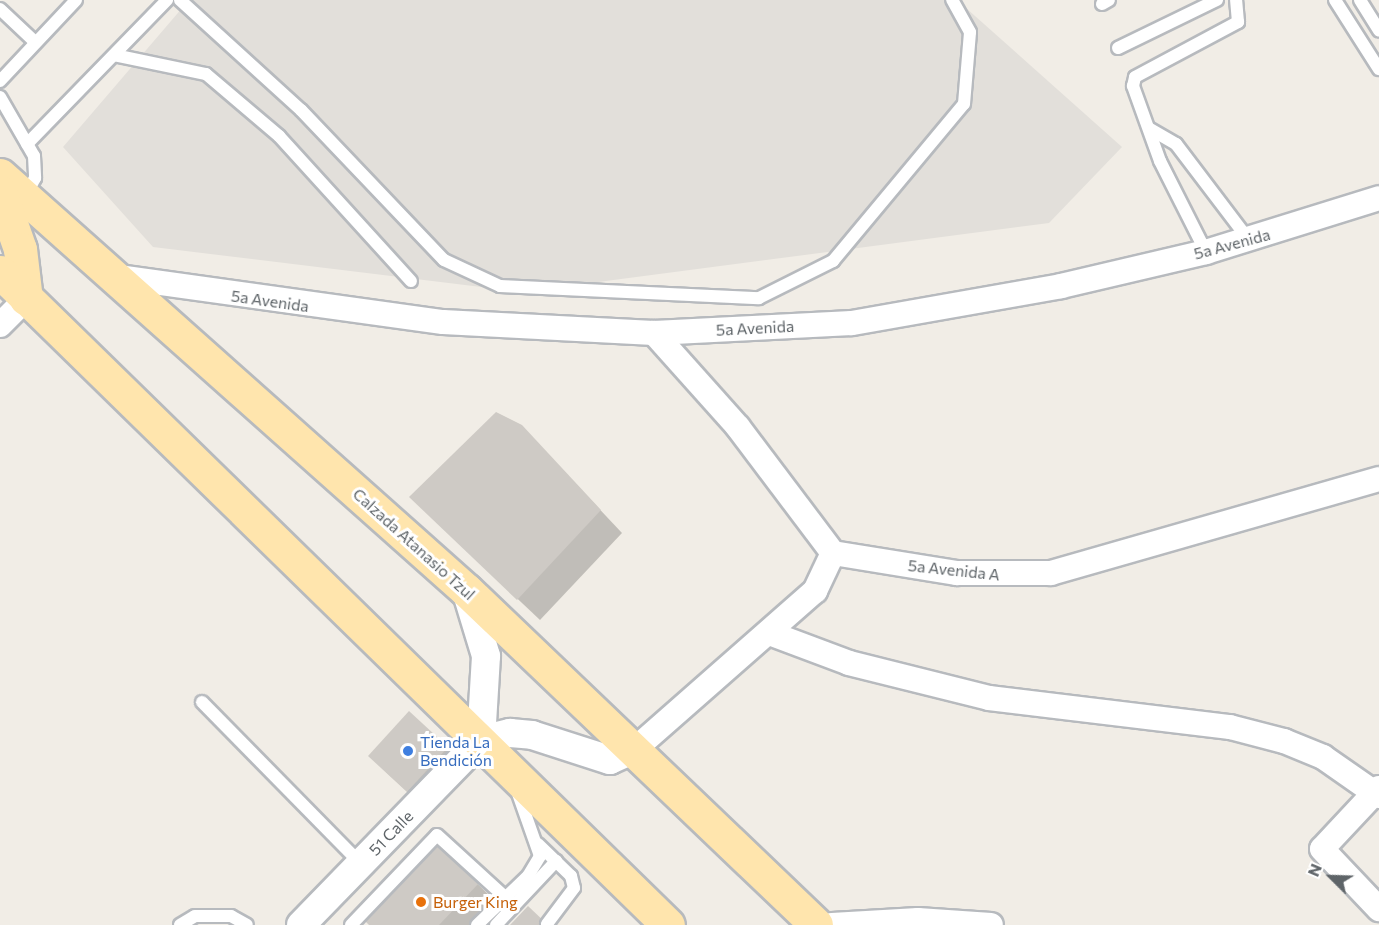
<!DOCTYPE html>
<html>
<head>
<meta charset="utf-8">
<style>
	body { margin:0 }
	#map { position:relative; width:1379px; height:925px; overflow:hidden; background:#f1ede6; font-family:Commissioner,sans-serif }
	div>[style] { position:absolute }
	.industrial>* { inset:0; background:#e2dfda }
	.shadow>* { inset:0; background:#0003 }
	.building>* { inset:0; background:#cecac5 }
	.roads { filter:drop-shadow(2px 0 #b7babe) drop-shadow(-2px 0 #b7babe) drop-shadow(0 2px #b7babe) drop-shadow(0 -2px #b7babe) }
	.service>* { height:12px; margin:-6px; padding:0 6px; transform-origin:6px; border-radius:6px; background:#fff }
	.minor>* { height:24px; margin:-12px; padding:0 12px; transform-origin:12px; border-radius:12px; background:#fff }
	.tertiary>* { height:28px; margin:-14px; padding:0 14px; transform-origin:14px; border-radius:14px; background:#fff }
	.primary>* { height:33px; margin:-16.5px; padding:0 16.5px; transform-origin:16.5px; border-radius:16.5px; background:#ffe5ad }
	.dots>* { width:16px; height:16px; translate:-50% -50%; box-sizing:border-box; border:3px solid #fff; border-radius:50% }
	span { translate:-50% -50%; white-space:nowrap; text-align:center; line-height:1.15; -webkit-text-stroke:6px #fff; paint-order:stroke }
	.street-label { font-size:16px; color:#5e6468 }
	.shop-label { font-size:16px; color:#366cbe }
	.left { translate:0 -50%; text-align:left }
	.food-label { font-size:16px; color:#c56008 }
	.north { position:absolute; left:1301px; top:847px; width:60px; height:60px; -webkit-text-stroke:4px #fff; paint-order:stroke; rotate:293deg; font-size:16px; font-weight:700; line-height:24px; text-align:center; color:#5e6468 }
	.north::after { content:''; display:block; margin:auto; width:21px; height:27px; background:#5e6468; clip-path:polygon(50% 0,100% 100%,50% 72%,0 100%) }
</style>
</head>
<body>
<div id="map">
	<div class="industrial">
		<i style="clip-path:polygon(189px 0,957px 0,1122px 147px,1049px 223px,522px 292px,153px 247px,63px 147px)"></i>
	</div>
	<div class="shadow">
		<i style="clip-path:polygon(543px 449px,622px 533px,540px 620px,433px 519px)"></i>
		<i style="clip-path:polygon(447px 748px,464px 765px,424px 807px,386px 772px)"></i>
		<i style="clip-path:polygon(438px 845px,495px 901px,471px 925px,371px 925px)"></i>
	</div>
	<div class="building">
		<i style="clip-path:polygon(496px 412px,522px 425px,601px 510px,517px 600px,409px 497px)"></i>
		<i style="clip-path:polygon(409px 711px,448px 747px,407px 792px,368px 756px)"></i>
		<i style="clip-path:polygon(438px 843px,479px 883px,439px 925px,369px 925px,364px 920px)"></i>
		<i style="clip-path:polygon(528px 906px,548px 925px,510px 925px)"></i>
	</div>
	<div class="roads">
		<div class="service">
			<i style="left:180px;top:0;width:164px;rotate:42.3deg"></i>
			<i style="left:301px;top:110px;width:207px;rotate:46.4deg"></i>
			<i style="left:444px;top:260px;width:62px;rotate:24.9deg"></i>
			<i style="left:500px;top:286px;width:259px;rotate:2.7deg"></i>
			<i style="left:759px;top:298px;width:83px;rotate:-26.6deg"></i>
			<i style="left:833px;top:261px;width:204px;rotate:-50.2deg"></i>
			<i style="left:964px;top:104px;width:72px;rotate:-85.2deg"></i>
			<i style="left:970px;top:32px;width:37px;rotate:-119deg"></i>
			<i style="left:1335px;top:0;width:82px;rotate:57.5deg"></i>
			<i style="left:1360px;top:0;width:36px;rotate:58deg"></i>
			<i style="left:1102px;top:4px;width:8px;rotate:-30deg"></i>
			<i style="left:0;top:9px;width:48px;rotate:43.3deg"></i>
			<i style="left:1118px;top:48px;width:110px;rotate:-25.9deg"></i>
			<i style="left:114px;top:55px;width:94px;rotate:11.7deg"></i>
			<i style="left:206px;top:74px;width:96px;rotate:40.3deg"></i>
			<i style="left:279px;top:136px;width:196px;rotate:47.7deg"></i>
			<i style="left:0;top:81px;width:111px;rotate:-46.8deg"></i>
			<i style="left:0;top:97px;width:68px;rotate:60deg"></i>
			<i style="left:34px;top:156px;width:22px;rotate:87deg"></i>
			<i style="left:35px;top:178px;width:18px;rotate:119deg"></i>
			<i style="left:1150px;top:129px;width:30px;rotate:30deg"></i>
			<i style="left:1176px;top:144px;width:121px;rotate:52.8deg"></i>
			<i style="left:27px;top:144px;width:201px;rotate:-45.8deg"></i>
			<i style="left:1206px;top:252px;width:102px;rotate:-116.8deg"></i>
			<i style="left:1160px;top:161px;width:80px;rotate:-109.8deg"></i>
			<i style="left:1133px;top:86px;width:9px;rotate:-77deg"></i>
			<i style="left:1135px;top:77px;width:117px;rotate:-28.1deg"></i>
			<i style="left:1238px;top:22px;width:22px;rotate:-95deg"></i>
			<i style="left:202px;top:702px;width:227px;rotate:45.5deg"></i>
			<i style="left:538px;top:844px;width:46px;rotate:44.1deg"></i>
			<i style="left:571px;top:876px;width:12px;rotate:76deg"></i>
			<i style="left:574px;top:888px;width:45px;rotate:126.9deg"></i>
			<i style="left:180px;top:925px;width:17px;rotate:-31deg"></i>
			<i style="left:195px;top:916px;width:36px"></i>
			<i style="left:231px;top:916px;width:18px;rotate:29deg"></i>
			<i style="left:351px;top:925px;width:124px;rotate:-46.3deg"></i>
			<i style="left:437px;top:835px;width:92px;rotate:42.4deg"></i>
			<i style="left:477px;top:925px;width:71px;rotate:-43.9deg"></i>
			<i style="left:528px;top:876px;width:23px;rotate:-59deg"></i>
			<i style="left:540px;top:856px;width:75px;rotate:-109.4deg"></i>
			<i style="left:496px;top:925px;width:88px;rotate:-46.8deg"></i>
		</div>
		<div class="minor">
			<i style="left:118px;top:277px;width:328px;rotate:7.9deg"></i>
			<i style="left:443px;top:322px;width:211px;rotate:3deg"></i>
			<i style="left:654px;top:333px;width:198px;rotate:-2.9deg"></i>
			<i style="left:852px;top:323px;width:212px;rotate:-10deg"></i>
			<i style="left:1061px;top:286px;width:149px;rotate:-13.2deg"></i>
			<i style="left:1206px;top:252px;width:181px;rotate:-17.3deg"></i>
			<i style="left:0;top:325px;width:37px;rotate:-45deg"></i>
			<i style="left:654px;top:333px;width:126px;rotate:48.2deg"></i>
			<i style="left:738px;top:427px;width:158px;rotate:53deg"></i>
			<i style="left:833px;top:553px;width:126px;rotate:9.2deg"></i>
			<i style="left:957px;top:573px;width:94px"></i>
			<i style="left:1051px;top:573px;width:341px;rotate:-16deg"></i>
			<i style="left:772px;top:634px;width:82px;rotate:20.6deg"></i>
			<i style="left:849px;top:663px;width:144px;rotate:14deg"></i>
			<i style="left:989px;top:698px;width:243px;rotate:6.9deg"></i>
			<i style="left:1230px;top:727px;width:56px;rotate:14.5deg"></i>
			<i style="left:1284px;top:741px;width:42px;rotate:22.3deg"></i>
			<i style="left:1323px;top:757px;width:68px;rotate:34.9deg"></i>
			<i style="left:635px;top:749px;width:240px;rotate:-41.3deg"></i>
			<i style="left:815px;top:591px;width:42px;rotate:-64.7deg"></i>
			<i style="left:1379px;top:788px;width:83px;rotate:133.1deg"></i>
			<i style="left:1322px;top:849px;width:83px;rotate:46.5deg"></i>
			<i style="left:832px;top:925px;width:86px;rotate:-3.3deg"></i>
			<i style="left:918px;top:920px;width:73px;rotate:3.9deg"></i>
		</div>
		<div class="tertiary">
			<i style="left:466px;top:590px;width:69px;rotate:73.1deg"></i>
			<i style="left:486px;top:656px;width:84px;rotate:93.4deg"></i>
			<i style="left:301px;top:925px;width:258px;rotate:-45.8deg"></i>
			<i style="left:481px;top:740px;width:30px;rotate:-14deg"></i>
			<i style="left:510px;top:733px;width:22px;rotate:5deg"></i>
			<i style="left:532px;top:735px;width:82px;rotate:17.8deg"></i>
			<i style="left:610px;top:760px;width:27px;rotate:-24deg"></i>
		</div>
		<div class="primary">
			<i style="left:0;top:175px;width:624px;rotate:41.69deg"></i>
			<i style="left:466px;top:590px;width:484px;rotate:43.7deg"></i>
			<i style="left:0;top:192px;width:60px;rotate:70.7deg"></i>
			<i style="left:20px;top:249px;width:50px;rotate:83.2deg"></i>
			<i style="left:0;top:272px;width:934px;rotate:44.35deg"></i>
		</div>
	</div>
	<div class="dots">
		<i style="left:408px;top:751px;background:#3f7fe0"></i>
		<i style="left:421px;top:902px;background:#e8710a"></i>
	</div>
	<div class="street-label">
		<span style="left:1232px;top:244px;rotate:-15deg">5a Avenida</span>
		<span style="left:270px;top:301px;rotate:8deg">5a Avenida</span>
		<span style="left:755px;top:328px;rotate:-3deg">5a Avenida</span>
		<span style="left:414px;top:544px;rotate:42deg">Calzada Atanasio Tzul</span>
		<span style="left:954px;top:570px;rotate:6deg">5a Avenida A</span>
		<span style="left:391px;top:833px;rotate:-46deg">51 Calle</span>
	</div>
	<div class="shop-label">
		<span class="left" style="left:420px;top:751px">Tienda La<br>Bendición</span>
	</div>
	<div class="food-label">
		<span class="left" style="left:433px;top:902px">Burger King</span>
	</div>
	<div class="north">N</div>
</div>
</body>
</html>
